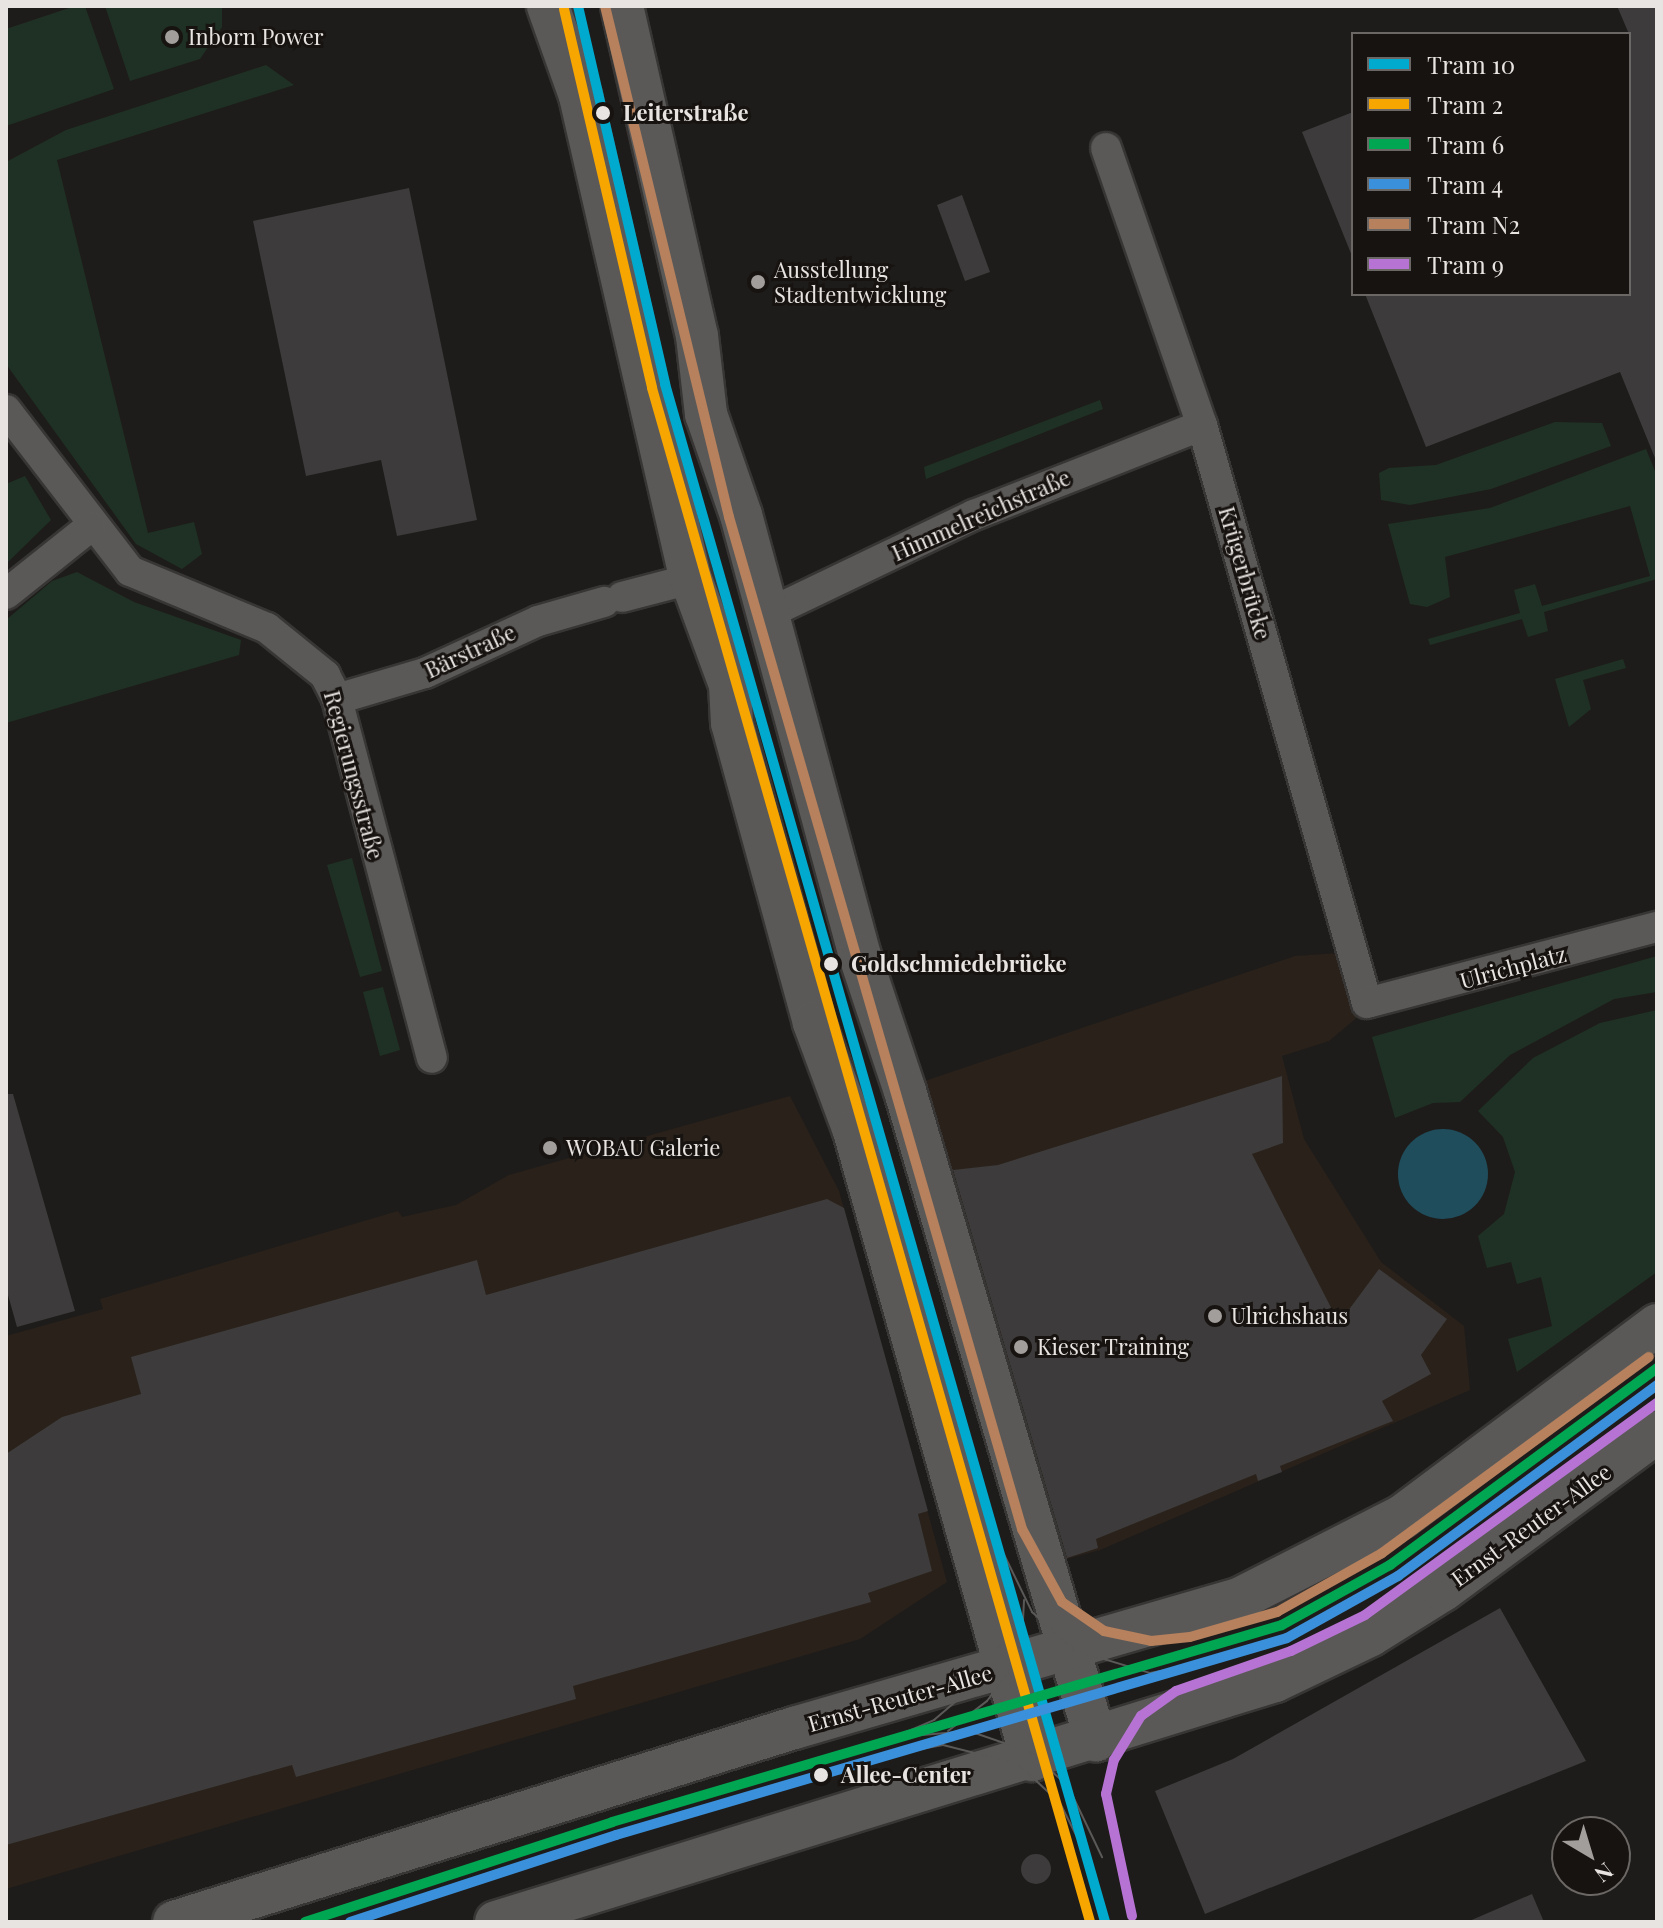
<!DOCTYPE html>
<html>
<head>
<meta charset="utf-8">
<style>
	body { margin:0 }
	#map { position:relative; width:1663px; height:1928px; overflow:hidden; background:#1e1c1a; font-family:"Playfair Display",serif }
	div>[style] { position:absolute }
	.built>* { inset:0; background:#29211a }
	.green>* { inset:0; background:#1f3124 }
	.water>* { inset:0; background:#1f4d5c }
	.round { border-radius:50% }
	.building>* { inset:0; background:#3d3b3b }
	.roads { filter:drop-shadow(2px 0 #383635) drop-shadow(-2px 0 #383635) drop-shadow(0 2px #383635) drop-shadow(0 -2px #383635) }
	.street>* { height:30px; margin:-15px; padding:0 15px; transform-origin:15px; border-radius:15px; background:#5b5958 }
	.secondary>* { height:42px; margin:-21px; padding:0 21px; transform-origin:21px; border-radius:21px; background:#5b5958 }
	.tram>* { height:2px; margin:-1px; padding:0 1px; transform-origin:1px; border-radius:1px; background:#5a5958 }
	.tram-1>* { height:10px; margin:-5px; padding:0 5px; transform-origin:5px; border-radius:5px; background:#00a9ce }
	.tram-2>* { height:10px; margin:-5px; padding:0 5px; transform-origin:5px; border-radius:5px; background:#f7a600 }
	.tram-3>* { height:10px; margin:-5px; padding:0 5px; transform-origin:5px; border-radius:5px; background:#00a651 }
	.tram-4>* { height:10px; margin:-5px; padding:0 5px; transform-origin:5px; border-radius:5px; background:#3a90db }
	.tram-5>* { height:10px; margin:-5px; padding:0 5px; transform-origin:5px; border-radius:5px; background:#b6815c }
	.tram-6>* { height:10px; margin:-5px; padding:0 5px; transform-origin:5px; border-radius:5px; background:#b673d3 }
	.dots>* { width:22px; height:22px; translate:-50% -50%; box-sizing:border-box; border:4px solid #171310; border-radius:50% }
	span { translate:-50% -50%; white-space:nowrap; text-align:center; line-height:1.15; -webkit-text-stroke:6px #171310; paint-order:stroke }
	.poi-label { font-size:22px; color:#e7e4e2 }
	.left { translate:0 -50%; text-align:left }
	.stop-label { font-size:22px; color:#e7e4e2; font-weight:700 }
	.street-label { font-size:22px; color:#e7e4e2 }
	.frame { position:absolute; inset:0; border:8px solid #e7e4e2; pointer-events:none }
	.legend { position:absolute; left:1351px; top:32px; width:280px; height:264px; box-sizing:border-box; background:#171310; border:2px solid #6a6764; margin:0; padding:10px 14px; list-style:none; font-size:24px; color:#e7e4e2 }
	.legend li { display:flex; align-items:center; gap:16px; height:40px }
	.legend b { width:40px; border:2px solid #6a6764 }
	.north { position:absolute; left:1551px; top:1816px; width:80px; height:80px; box-sizing:border-box; background:#171310; border:2px solid #6a6764; border-radius:50%; rotate:142deg; font-size:22px; font-weight:700; line-height:32px; text-align:center; color:#e7e4e2 }
	.north::after { content:''; display:block; margin:auto; width:28px; height:36px; background:#a19e9c; clip-path:polygon(50% 0,100% 100%,50% 72%,0 100%) }
</style>
</head>
<body>
<div id="map">
	<div class="built">
		<i style="clip-path:polygon(1339px 953px,1360px 1015px,1329px 1041px,1282px 1056px,1304px 1139px,1381px 1262px,1464px 1326px,1470px 1390px,1100px 1550px,1055px 1562px,913px 1085px,1295px 956px)"></i>
		<i style="clip-path:polygon(790px 1096px,839px 1191px,947px 1582px,860px 1639px,6px 1889px,6px 1336px,103px 1309px,100px 1299px,398px 1211px,402px 1217px,456px 1205px,509px 1175px)"></i>
	</div>
	<div class="green">
		<i style="clip-path:polygon(75px 6px,85px 6px,114px 89px,6px 126px,6px 29px)"></i>
		<i style="clip-path:polygon(105px 6px,222px 6px,222px 27px,200px 59px,130px 81px)"></i>
		<i style="clip-path:polygon(266px 65px,294px 85px,57px 160px,148px 533px,194px 522px,202px 554px,182px 569px,136px 544px,6px 364px,6px 162px,66px 130px)"></i>
		<i style="clip-path:polygon(1100px 400px,1103px 409px,926px 479px,924px 467px)"></i>
		<i style="clip-path:polygon(1555px 422px,1602px 423px,1611px 446px,1491px 489px,1410px 505px,1381px 500px,1379px 473px,1389px 468px,1436px 465px)"></i>
		<i style="clip-path:polygon(1646px 449px,1657px 476px,1657px 579px,1544px 612px,1548px 631px,1528px 637px,1522px 619px,1430px 645px,1428px 639px,1520px 613px,1514px 590px,1535px 584px,1542px 606px,1650px 576px,1630px 506px,1445px 557px,1450px 597px,1427px 607px,1410px 604px,1388px 524px,1490px 508px)"></i>
		<i style="clip-path:polygon(25px 476px,51px 520px,6px 564px,6px 484px)"></i>
		<i style="clip-path:polygon(77px 572px,134px 602px,241px 640px,239px 655px,6px 723px,6px 620px,52px 581px)"></i>
		<i style="clip-path:polygon(1623px 659px,1626px 668px,1583px 680px,1591px 709px,1569px 727px,1555px 679px)"></i>
		<i style="clip-path:polygon(352px 858px,382px 971px,360px 977px,327px 865px)"></i>
		<i style="clip-path:polygon(1657px 956px,1657px 992px,1614px 999px,1510px 1055px,1460px 1102px,1433px 1103px,1395px 1118px,1372px 1037px)"></i>
		<i style="clip-path:polygon(383px 987px,400px 1050px,380px 1056px,363px 992px)"></i>
		<i style="clip-path:polygon(1657px 1010px,1657px 1272px,1517px 1372px,1508px 1339px,1552px 1326px,1541px 1277px,1517px 1284px,1511px 1262px,1487px 1268px,1478px 1236px,1504px 1214px,1515px 1172px,1503px 1137px,1478px 1111px,1533px 1058px,1600px 1023px)"></i>
	</div>
	<div class="water">
		<i class="round" style="left:1398px;top:1129px;width:90px;height:90px"></i>
	</div>
	<div class="building">
		<i style="clip-path:polygon(1617px 6px,1657px 6px,1657px 463px,1620px 372px,1426px 447px,1365px 294px,1629px 294px,1629px 34px)"></i>
		<i style="clip-path:polygon(1353px 112px,1353px 256px,1352px 256px,1302px 132px)"></i>
		<i style="clip-path:polygon(409px 188px,477px 520px,397px 536px,381px 460px,306px 476px,253px 221px)"></i>
		<i style="clip-path:polygon(962px 195px,990px 272px,965px 281px,937px 205px)"></i>
		<i style="clip-path:polygon(1282px 1076px,1283px 1143px,1252px 1154px,1339px 1323px,1379px 1269px,1447px 1319px,1421px 1355px,1431px 1374px,1382px 1401px,1393px 1421px,1280px 1466px,1282px 1472px,1258px 1481px,1256px 1474px,1096px 1539px,1098px 1548px,1067px 1558px,953px 1170px,998px 1165px)"></i>
		<i style="clip-path:polygon(6px 1094px,13px 1094px,75px 1311px,17px 1327px,6px 1288px)"></i>
		<i style="clip-path:polygon(827px 1199px,844px 1208px,928px 1511px,918px 1514px,932px 1571px,868px 1593px,871px 1602px,573px 1686px,576px 1699px,296px 1777px,292px 1765px,6px 1845px,6px 1454px,62px 1417px,141px 1394px,131px 1357px,477px 1260px,486px 1295px)"></i>
		<i style="clip-path:polygon(1500px 1608px,1586px 1761px,1205px 1914px,1155px 1791px,1233px 1759px)"></i>
		<i class="round" style="left:1021px;top:1854px;width:30px;height:30px"></i>
		<i style="clip-path:polygon(1532px 1894px,1544px 1922px,1467px 1922px)"></i>
	</div>
	<div class="roads">
		<div class="street">
			<i style="left:1106px;top:148px;width:293px;rotate:70.9deg"></i>
			<i style="left:1202px;top:425px;width:601px;rotate:74.07deg"></i>
			<i style="left:1367px;top:1003px;width:300px;rotate:-14.7deg"></i>
			<i style="left:6px;top:410px;width:203px;rotate:52.4deg"></i>
			<i style="left:130px;top:571px;width:148px;rotate:22.6deg"></i>
			<i style="left:267px;top:628px;width:75px;rotate:39deg"></i>
			<i style="left:325px;top:675px;width:27px;rotate:63deg"></i>
			<i style="left:337px;top:699px;width:371px;rotate:75.2deg"></i>
			<i style="left:6px;top:594px;width:107px;rotate:-38.6deg"></i>
			<i style="left:622px;top:597px;width:71px;rotate:-14.6deg"></i>
			<i style="left:765px;top:615px;width:232px;rotate:-25.6deg"></i>
			<i style="left:974px;top:515px;width:245px;rotate:-21.5deg"></i>
			<i style="left:337px;top:699px;width:92px;rotate:-16.5deg"></i>
			<i style="left:425px;top:673px;width:124px;rotate:-24.7deg"></i>
			<i style="left:538px;top:621px;width:69px;rotate:-16.1deg"></i>
		</div>
		<div class="secondary">
			<i style="left:548px;top:6px;width:96px;rotate:70.4deg"></i>
			<i style="left:580px;top:96px;width:496px;rotate:77.1deg"></i>
			<i style="left:691px;top:579px;width:113px;rotate:69.8deg"></i>
			<i style="left:730px;top:685px;width:38px;rotate:87deg"></i>
			<i style="left:732px;top:723px;width:311px;rotate:74.7deg"></i>
			<i style="left:814px;top:1023px;width:115px;rotate:69.7deg"></i>
			<i style="left:854px;top:1131px;width:654px;rotate:74.2deg"></i>
			<i style="left:622px;top:6px;width:338px;rotate:77.2deg"></i>
			<i style="left:697px;top:336px;width:79px;rotate:83.4deg"></i>
			<i style="left:706px;top:414px;width:107px;rotate:70.9deg"></i>
			<i style="left:741px;top:515px;width:457px;rotate:74.9deg"></i>
			<i style="left:860px;top:956px;width:142px;rotate:71.6deg"></i>
			<i style="left:905px;top:1091px;width:677px;rotate:73.62deg"></i>
			<i style="left:174px;top:1922px;width:650px;rotate:-17.38deg"></i>
			<i style="left:794px;top:1728px;width:463px;rotate:-16.2deg"></i>
			<i style="left:1239px;top:1599px;width:183px;rotate:-27deg"></i>
			<i style="left:1402px;top:1516px;width:319px;rotate:-36.8deg"></i>
			<i style="left:496px;top:1922px;width:815px;rotate:-17.19deg"></i>
			<i style="left:1275px;top:1681px;width:106px;rotate:-25.6deg"></i>
			<i style="left:1371px;top:1635px;width:85px;rotate:-32deg"></i>
			<i style="left:1443px;top:1590px;width:266px;rotate:-36.4deg"></i>
		</div>
	</div>
	<div class="tram">
		<i style="left:995px;top:1536px;width:85px;rotate:64deg"></i>
		<i style="left:1032px;top:1612px;width:57px;rotate:42.1deg"></i>
		<i style="left:1074px;top:1650px;width:79px;rotate:16.8deg"></i>
		<i style="left:1150px;top:1673px;width:64px;rotate:-10.8deg"></i>
		<i style="left:948px;top:1731px;width:49px;rotate:-37.6deg"></i>
		<i style="left:987px;top:1701px;width:36px;rotate:-53deg"></i>
		<i style="left:1009px;top:1672px;width:35px;rotate:-68deg"></i>
		<i style="left:1022px;top:1639px;width:39px;rotate:-87deg"></i>
		<i style="left:899px;top:1737px;width:70px;rotate:-4.9deg"></i>
		<i style="left:969px;top:1731px;width:65px;rotate:19deg"></i>
		<i style="left:1030px;top:1752px;width:51px;rotate:41.8deg"></i>
		<i style="left:1068px;top:1786px;width:79px;rotate:64.4deg"></i>
		<i style="left:883px;top:1742px;width:56px;rotate:-23.3deg"></i>
		<i style="left:934px;top:1720px;width:72px;rotate:-40.5deg"></i>
		<i style="left:989px;top:1673px;width:53px;rotate:-68.8deg"></i>
		<i style="left:1008px;top:1624px;width:47px;rotate:-93.7deg"></i>
		<i style="left:874px;top:1758px;width:70px;rotate:-10.7deg"></i>
		<i style="left:943px;top:1745px;width:77px;rotate:14.2deg"></i>
		<i style="left:1018px;top:1764px;width:57px;rotate:42.9deg"></i>
		<i style="left:1060px;top:1803px;width:60px;rotate:63.4deg"></i>
		<i style="left:365px;top:1922px;width:71px;rotate:-22.2deg"></i>
	</div>
	<div class="tram-1">
		<i style="left:578px;top:6px;width:388px;rotate:77deg"></i>
		<i style="left:665px;top:384px;width:1600px;rotate:74.03deg"></i>
	</div>
	<div class="tram-2">
		<i style="left:564px;top:9px;width:389px;rotate:76.9deg"></i>
		<i style="left:652px;top:388px;width:1595px;rotate:74.06deg"></i>
	</div>
	<div class="tram-3">
		<i style="left:305px;top:1922px;width:323px;rotate:-18deg"></i>
		<i style="left:612px;top:1822px;width:698px;rotate:-16.38deg"></i>
		<i style="left:1282px;top:1625px;width:124px;rotate:-29.1deg"></i>
		<i style="left:1390px;top:1565px;width:332px;rotate:-36.4deg"></i>
	</div>
	<div class="tram-4">
		<i style="left:350px;top:1922px;width:280px;rotate:-18.1deg"></i>
		<i style="left:616px;top:1835px;width:699px;rotate:-16.36deg"></i>
		<i style="left:1287px;top:1638px;width:127px;rotate:-29.2deg"></i>
		<i style="left:1398px;top:1576px;width:322px;rotate:-36.4deg"></i>
	</div>
	<div class="tram-5">
		<i style="left:605px;top:6px;width:526px;rotate:76.36deg"></i>
		<i style="left:729px;top:517px;width:1054px;rotate:73.85deg"></i>
		<i style="left:1022px;top:1529px;width:83px;rotate:61.3deg"></i>
		<i style="left:1062px;top:1602px;width:51px;rotate:34.6deg"></i>
		<i style="left:1104px;top:1631px;width:48px;rotate:12deg"></i>
		<i style="left:1151px;top:1641px;width:39px;rotate:-6deg"></i>
		<i style="left:1190px;top:1637px;width:91px;rotate:-16deg"></i>
		<i style="left:1277px;top:1612px;width:120px;rotate:-29.3deg"></i>
		<i style="left:1382px;top:1553px;width:331px;rotate:-36.3deg"></i>
	</div>
	<div class="tram-6">
		<i style="left:1132px;top:1916px;width:125px;rotate:-102deg"></i>
		<i style="left:1106px;top:1794px;width:35px;rotate:-77deg"></i>
		<i style="left:1114px;top:1760px;width:52px;rotate:-58.5deg"></i>
		<i style="left:1141px;top:1716px;width:43px;rotate:-35.5deg"></i>
		<i style="left:1176px;top:1691px;width:122px;rotate:-19.2deg"></i>
		<i style="left:1291px;top:1651px;width:82px;rotate:-25.9deg"></i>
		<i style="left:1365px;top:1615px;width:361px;rotate:-36deg"></i>
	</div>
	<div class="dots">
		<i style="left:172px;top:37px;background:#a19e9c"></i>
		<i style="left:603px;top:113px;background:#e7e4e2"></i>
		<i style="left:758px;top:282px;background:#a19e9c"></i>
		<i style="left:831px;top:964px;background:#e7e4e2"></i>
		<i style="left:550px;top:1148px;background:#a19e9c"></i>
		<i style="left:1215px;top:1316px;background:#a19e9c"></i>
		<i style="left:1021px;top:1347px;background:#a19e9c"></i>
		<i style="left:821px;top:1775px;background:#e7e4e2"></i>
	</div>
	<div class="poi-label">
		<span class="left" style="left:188px;top:37px">Inborn Power</span>
		<span class="left" style="left:774px;top:282px">Ausstellung<br>Stadtentwicklung</span>
		<span class="left" style="left:566px;top:1148px">WOBAU Galerie</span>
		<span class="left" style="left:1231px;top:1316px">Ulrichshaus</span>
		<span class="left" style="left:1037px;top:1347px">Kieser Training</span>
	</div>
	<div class="stop-label">
		<span class="left" style="left:623px;top:113px">Leiterstraße</span>
		<span class="left" style="left:851px;top:964px">Goldschmiedebrücke</span>
		<span class="left" style="left:841px;top:1775px">Allee-Center</span>
	</div>
	<div class="street-label">
		<span style="left:981px;top:515px;rotate:-24deg">Himmelreichstraße</span>
		<span style="left:1245px;top:573px;rotate:74deg">Krügerbrücke</span>
		<span style="left:470px;top:651px;rotate:-25deg">Bärstraße</span>
		<span style="left:354px;top:775px;rotate:75deg">Regierungsstraße</span>
		<span style="left:1513px;top:967px;rotate:-15deg">Ulrichplatz</span>
		<span style="left:1531px;top:1525px;rotate:-36deg">Ernst-Reuter-Allee</span>
		<span style="left:900px;top:1698px;rotate:-16deg">Ernst-Reuter-Allee</span>
	</div>
	<div class="frame"></div>
	<ul class="legend">
	<li><b style="height:10px;background:#00a9ce"></b>Tram 10</li>
	<li><b style="height:10px;background:#f7a600"></b>Tram 2</li>
	<li><b style="height:10px;background:#00a651"></b>Tram 6</li>
	<li><b style="height:10px;background:#3a90db"></b>Tram 4</li>
	<li><b style="height:10px;background:#b6815c"></b>Tram N2</li>
	<li><b style="height:10px;background:#b673d3"></b>Tram 9</li>
	</ul>
	<div class="north">N</div>
</div>
</body>
</html>
